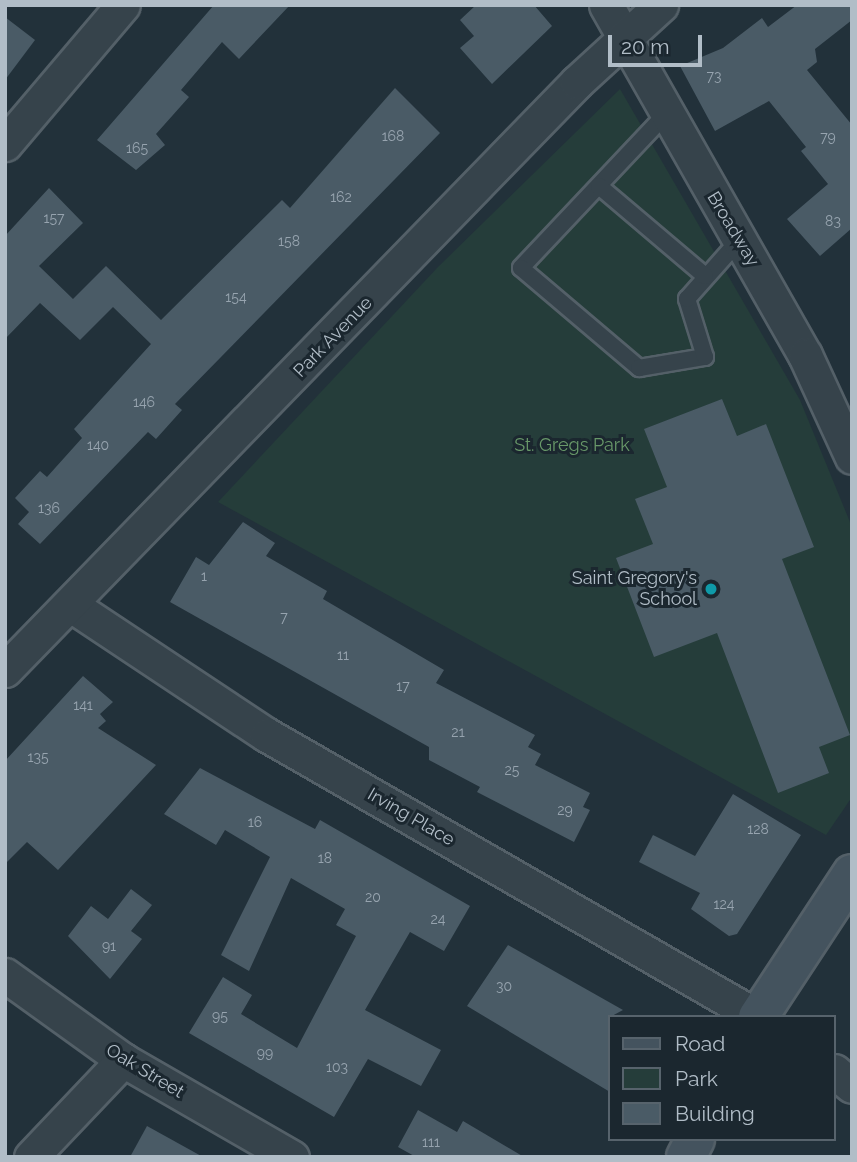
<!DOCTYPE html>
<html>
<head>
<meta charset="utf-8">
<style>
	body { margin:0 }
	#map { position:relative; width:857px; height:1162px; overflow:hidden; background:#22313a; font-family:Raleway,sans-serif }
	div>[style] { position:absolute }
	.green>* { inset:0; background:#253d3a }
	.building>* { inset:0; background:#4a5b66 }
	.roads { filter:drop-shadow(2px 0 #546068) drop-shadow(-2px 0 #546068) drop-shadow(0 2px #546068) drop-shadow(0 -2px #546068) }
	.lane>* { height:16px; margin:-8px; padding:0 8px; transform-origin:8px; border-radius:8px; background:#36434b }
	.street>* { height:33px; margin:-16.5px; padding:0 16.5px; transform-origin:16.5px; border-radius:16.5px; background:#36434b }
	.secondary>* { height:38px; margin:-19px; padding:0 19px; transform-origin:19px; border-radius:19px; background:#44535e }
	.dots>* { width:19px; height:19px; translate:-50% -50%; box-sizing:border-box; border:4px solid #1b272f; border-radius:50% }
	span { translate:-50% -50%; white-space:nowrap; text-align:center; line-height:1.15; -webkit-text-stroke:6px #1b272f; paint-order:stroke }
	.number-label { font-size:14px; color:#97a4af }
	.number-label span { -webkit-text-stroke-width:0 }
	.street-label { font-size:18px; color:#b1bdc7 }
	.park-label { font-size:18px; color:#689869 }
	.poi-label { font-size:18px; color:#b1bdc7 }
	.right { translate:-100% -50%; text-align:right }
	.frame { position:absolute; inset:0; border:7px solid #b1bdc7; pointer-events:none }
	.legend { position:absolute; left:608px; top:1015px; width:228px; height:126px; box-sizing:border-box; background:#1b272f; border:2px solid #57636c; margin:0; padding:9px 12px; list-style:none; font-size:21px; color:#b1bdc7 }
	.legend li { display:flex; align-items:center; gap:14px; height:35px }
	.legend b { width:35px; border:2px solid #57636c }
	.scale { position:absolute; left:608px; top:35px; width:94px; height:32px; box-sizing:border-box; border:4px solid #b1bdc7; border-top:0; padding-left:9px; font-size:21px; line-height:24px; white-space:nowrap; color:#b1bdc7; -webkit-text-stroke:5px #1b272f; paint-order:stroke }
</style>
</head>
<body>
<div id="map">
	<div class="green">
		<i style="clip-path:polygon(620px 89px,800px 400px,852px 527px,852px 797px,826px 835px,218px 502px,438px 267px)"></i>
	</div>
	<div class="building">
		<i style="clip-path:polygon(214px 5px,290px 5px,239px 59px,222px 42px,181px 90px,189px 97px,156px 134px,165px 145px,136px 170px,97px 140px)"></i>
		<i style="clip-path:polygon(476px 5px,534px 5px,552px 26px,492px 84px,460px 48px,474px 36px,460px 20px)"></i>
		<i style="clip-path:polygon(797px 5px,852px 5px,852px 20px,815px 49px,817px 62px,807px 70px,852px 125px,852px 228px,820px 256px,787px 219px,828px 184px,801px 151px,806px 147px,769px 101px,715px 131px,680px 66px,723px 48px,762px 18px,768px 27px)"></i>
		<i style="clip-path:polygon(5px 17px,35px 40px,5px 80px)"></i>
		<i style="clip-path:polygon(395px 88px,440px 133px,175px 404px,182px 410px,156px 439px,148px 432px,40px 544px,18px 524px,29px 512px,15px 498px,40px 471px,47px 477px,82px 438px,74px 429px,151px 344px,113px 307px,80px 340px,40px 303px,5px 339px,5px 236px,49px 188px,83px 223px,39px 266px,73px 299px,106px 266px,161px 320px,282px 200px,290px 208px)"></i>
		<i style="clip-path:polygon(722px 399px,737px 436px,766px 424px,814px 547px,782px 559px,850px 735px,819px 747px,829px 773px,778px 793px,717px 633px,654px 657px,616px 558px,653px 544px,635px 499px,667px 487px,644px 429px)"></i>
		<i style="clip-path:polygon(243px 522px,275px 543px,266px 556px,327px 591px,323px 599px,444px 670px,436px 683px,535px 735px,528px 747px,541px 754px,535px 765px,590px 793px,583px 807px,590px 810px,574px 842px,477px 792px,480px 787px,429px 760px,429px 747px,170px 602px,196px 557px,209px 565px)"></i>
		<i style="clip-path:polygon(83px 676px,113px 702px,100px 714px,106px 721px,98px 728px,156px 765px,58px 870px,27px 842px,5px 864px,5px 761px)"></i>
		<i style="clip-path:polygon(200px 768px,315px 829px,320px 820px,470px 906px,444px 951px,410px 932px,365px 1010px,441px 1050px,421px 1086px,368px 1059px,334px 1117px,189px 1033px,223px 977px,252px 995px,241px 1014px,297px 1048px,356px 936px,336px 925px,345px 909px,291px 878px,249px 971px,221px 955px,270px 857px,225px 830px,216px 845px,164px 814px)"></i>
		<i style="clip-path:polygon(733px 794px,801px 835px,737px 934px,729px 936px,691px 909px,700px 893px,639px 862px,653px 835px,695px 856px)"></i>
		<i style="clip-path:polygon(131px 889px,152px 905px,131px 931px,142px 939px,110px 979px,68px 936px,91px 906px,108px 919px)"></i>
		<i style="clip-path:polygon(508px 945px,623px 1010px,610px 1017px,610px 1092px,467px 1006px)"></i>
		<i style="clip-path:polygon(418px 1110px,457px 1132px,463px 1121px,524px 1157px,416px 1157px,398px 1147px)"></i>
		<i style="clip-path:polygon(147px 1126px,203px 1157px,130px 1157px)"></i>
	</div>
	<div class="roads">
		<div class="lane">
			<i style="left:665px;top:115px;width:210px;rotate:133.3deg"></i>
			<i style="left:521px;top:268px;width:155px;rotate:40.3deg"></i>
			<i style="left:639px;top:368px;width:67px;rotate:-9.5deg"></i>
			<i style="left:705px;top:357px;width:61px;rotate:-107.2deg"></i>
			<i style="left:687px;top:299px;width:80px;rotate:-48.5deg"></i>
			<i style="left:599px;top:186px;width:139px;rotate:40.3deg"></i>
		</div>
		<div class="street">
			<i style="left:606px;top:5px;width:403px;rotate:60.4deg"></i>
			<i style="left:805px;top:355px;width:112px;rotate:65.3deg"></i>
			<i style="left:5px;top:144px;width:182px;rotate:-49.7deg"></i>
			<i style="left:71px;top:605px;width:235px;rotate:33.6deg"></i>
			<i style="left:267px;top:735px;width:566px;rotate:29.87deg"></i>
			<i style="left:5px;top:670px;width:820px;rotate:-45.79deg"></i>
			<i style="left:577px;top:82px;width:114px;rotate:-42.5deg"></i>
			<i style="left:5px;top:975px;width:145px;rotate:35.8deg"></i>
			<i style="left:123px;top:1060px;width:195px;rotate:29.9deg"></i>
			<i style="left:834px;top:1071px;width:23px;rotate:40deg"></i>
			<i style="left:31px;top:1157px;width:134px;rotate:-46.5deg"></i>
		</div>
		<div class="secondary">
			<i style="left:758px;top:1017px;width:171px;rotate:-56.7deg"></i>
			<i style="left:686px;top:1157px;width:20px;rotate:-63deg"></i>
		</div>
	</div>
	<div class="dots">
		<i style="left:711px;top:589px;background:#0f9aa8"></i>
	</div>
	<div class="number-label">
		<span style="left:714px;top:76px">73</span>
		<span style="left:393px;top:136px">168</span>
		<span style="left:828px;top:137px">79</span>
		<span style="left:137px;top:148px">165</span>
		<span style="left:341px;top:197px">162</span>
		<span style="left:54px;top:218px">157</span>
		<span style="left:833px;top:221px">83</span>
		<span style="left:289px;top:241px">158</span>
		<span style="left:236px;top:297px">154</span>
		<span style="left:144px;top:402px">146</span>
		<span style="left:98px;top:445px">140</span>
		<span style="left:49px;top:508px">136</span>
		<span style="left:204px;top:576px">1</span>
		<span style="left:284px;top:617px">7</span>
		<span style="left:343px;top:655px">11</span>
		<span style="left:403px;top:686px">17</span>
		<span style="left:83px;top:705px">141</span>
		<span style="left:458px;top:732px">21</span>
		<span style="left:38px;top:757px">135</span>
		<span style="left:512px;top:770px">25</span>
		<span style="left:565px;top:810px">29</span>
		<span style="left:255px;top:822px">16</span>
		<span style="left:758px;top:829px">128</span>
		<span style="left:325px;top:858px">18</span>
		<span style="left:373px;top:897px">20</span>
		<span style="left:724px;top:904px">124</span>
		<span style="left:438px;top:919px">24</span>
		<span style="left:109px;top:946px">91</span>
		<span style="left:504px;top:986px">30</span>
		<span style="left:220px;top:1016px">95</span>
		<span style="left:265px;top:1053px">99</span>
		<span style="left:337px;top:1067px">103</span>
		<span style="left:431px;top:1142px">111</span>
	</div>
	<div class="street-label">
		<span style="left:733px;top:229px;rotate:59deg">Broadway</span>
		<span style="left:333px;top:337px;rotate:-46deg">Park Avenue</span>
		<span style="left:411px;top:817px;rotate:30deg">Irving Place</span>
		<span style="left:145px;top:1071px;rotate:31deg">Oak Street</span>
	</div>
	<div class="park-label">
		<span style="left:572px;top:445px">St. Gregs Park</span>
	</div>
	<div class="poi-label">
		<span class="right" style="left:697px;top:589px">Saint Gregory's<br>School</span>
	</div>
	<div class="frame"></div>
	<ul class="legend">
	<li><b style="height:9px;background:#44535e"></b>Road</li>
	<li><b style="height:19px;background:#253d3a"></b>Park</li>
	<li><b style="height:19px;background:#4a5b66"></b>Building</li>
	</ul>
	<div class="scale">20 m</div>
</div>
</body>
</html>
